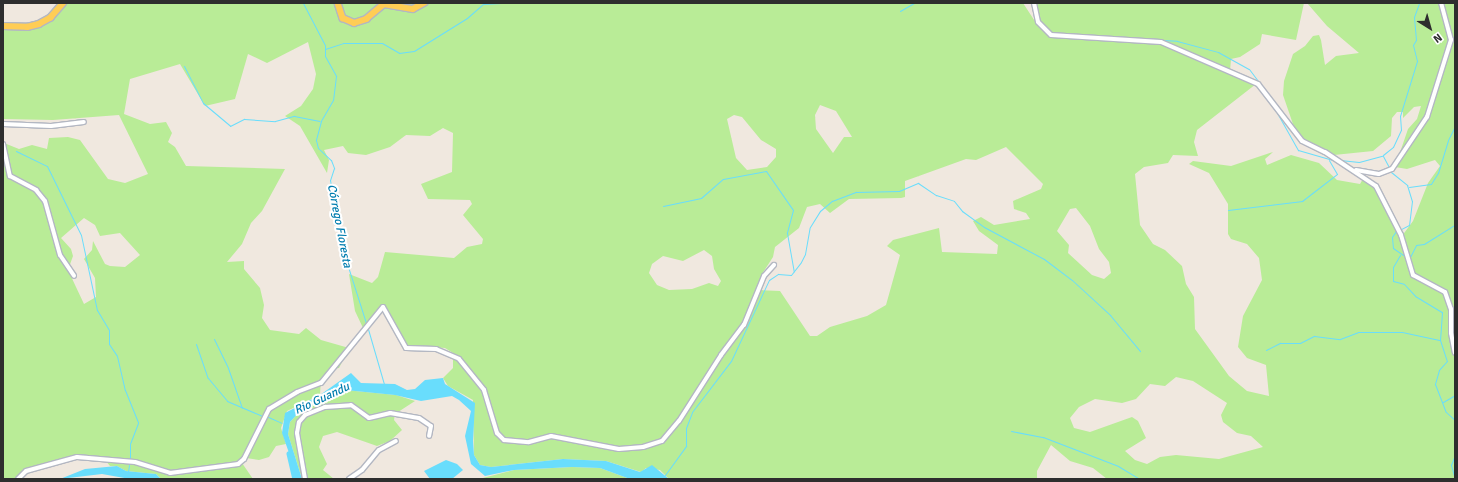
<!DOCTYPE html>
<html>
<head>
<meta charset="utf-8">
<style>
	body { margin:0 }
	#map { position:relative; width:1458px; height:482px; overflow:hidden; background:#f0e8df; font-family:Signika,sans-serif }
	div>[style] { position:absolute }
	.green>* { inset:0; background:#b9ec97 }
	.water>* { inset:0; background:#69ddfc }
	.stream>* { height:1px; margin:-0.5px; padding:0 0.5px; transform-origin:0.5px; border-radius:0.5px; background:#69ddfc }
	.river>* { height:5.5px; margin:-2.75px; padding:0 2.75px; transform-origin:2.75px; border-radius:2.75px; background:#69ddfc }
	.roads { filter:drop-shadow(1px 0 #b3b7c2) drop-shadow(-1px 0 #b3b7c2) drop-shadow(0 1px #b3b7c2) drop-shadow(0 -1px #b3b7c2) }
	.minor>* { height:4px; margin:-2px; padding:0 2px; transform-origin:2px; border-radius:2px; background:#fff }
	.major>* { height:5.5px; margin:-2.75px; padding:0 2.75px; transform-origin:2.75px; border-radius:2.75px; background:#ffcd55 }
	span { translate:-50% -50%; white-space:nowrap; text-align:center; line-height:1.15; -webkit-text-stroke:4px #fff; paint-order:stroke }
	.water-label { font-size:12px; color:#007daf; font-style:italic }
	.frame { position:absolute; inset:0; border:4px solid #2e2e2e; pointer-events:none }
	.north { position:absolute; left:1410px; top:8px; width:40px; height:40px; -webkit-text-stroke:3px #fff; paint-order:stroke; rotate:143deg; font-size:11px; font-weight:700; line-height:16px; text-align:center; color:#2e2e2e }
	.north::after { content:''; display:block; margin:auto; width:14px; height:18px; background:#2e2e2e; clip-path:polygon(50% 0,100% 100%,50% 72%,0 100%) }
</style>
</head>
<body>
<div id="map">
	<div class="green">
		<i style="clip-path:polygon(evenodd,63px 3px,1023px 3px,1038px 26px,1034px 3px,1304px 3px,1296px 40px,1262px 34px,1260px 44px,1240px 57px,1231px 59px,1230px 71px,1256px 84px,1197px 130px,1194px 142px,1198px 156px,1173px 155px,1168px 163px,1144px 167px,1135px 174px,1140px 225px,1153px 244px,1165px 250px,1182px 266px,1186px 284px,1194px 297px,1195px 329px,1229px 376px,1247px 391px,1269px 396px,1266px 365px,1247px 358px,1238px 347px,1243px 316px,1262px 280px,1259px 258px,1247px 244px,1231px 239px,1228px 234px,1228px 204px,1209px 173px,1189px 164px,1193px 161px,1231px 166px,1273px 152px,1265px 159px,1267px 165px,1291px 155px,1319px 163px,1337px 180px,1360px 184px,1364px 177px,1375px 186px,1402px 236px,1413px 221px,1428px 183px,1440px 166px,1435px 160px,1407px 169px,1395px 167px,1408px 129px,1417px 119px,1421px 106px,1414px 107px,1403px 118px,1403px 112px,1397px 112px,1392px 118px,1391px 136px,1373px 151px,1334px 155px,1303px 141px,1294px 127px,1283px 95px,1284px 81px,1293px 54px,1305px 46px,1313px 36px,1319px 35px,1321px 40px,1325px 65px,1336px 56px,1359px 53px,1327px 26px,1307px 3px,1455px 3px,1455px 479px,1107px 479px,1093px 468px,1070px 461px,1051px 445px,1037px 471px,1037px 479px,669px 479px,660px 470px,646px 468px,641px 472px,606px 461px,563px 459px,491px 467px,480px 465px,474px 455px,473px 400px,448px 386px,443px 378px,453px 368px,453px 353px,445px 348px,402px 345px,383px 309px,363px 328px,355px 311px,349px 274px,372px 283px,378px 277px,385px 252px,454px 258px,467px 247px,482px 244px,483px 239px,463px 215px,472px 204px,470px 200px,428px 199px,421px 184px,452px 172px,453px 133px,443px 128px,430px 136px,406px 135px,390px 147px,366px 155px,348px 153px,343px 146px,324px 150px,329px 160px,327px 173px,300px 126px,285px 116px,301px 106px,313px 89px,316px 74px,308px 42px,267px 63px,248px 54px,235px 99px,205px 106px,180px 64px,130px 79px,124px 114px,150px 124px,166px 122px,172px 133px,168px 142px,175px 147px,186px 166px,285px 169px,262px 211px,251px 223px,242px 244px,227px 262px,244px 261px,244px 269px,260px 288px,264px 305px,262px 318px,270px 330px,299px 334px,306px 328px,321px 340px,349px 348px,339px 368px,331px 369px,321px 378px,320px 395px,287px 411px,281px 428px,286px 444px,276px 446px,269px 457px,259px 460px,246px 458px,242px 463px,253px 479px,161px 479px,156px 474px,126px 471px,117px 466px,110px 466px,105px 460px,75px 457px,38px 468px,19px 479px,3px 479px,3px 137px,4px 143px,19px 149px,32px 145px,47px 149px,49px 138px,68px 137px,80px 140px,108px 179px,125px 183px,148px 174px,119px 115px,53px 120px,3px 119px,3px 25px,30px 26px,45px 21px,63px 3px,820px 105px,836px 111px,852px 137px,844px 137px,833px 153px,816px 129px,815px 115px,820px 105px,63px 3px,734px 115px,742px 117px,761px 140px,776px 149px,776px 157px,767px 167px,747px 170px,736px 158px,727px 119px,734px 115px,63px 3px,1006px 147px,1043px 184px,1041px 189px,1013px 201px,1014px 209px,1026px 213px,1030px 219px,994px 225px,981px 217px,973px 221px,979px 231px,998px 245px,997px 254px,942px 252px,939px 228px,893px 240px,887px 246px,900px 255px,886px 305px,867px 316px,830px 327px,817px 336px,810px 336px,780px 291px,758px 290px,762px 274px,773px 257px,775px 247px,799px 228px,807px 207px,820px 204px,830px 213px,849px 199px,901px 198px,905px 197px,905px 181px,966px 159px,976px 160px,1006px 147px,63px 3px,1076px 208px,1090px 226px,1099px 249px,1109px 262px,1111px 273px,1104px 279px,1092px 275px,1068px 253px,1069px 245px,1057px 231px,1070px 209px,1076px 208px,63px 3px,84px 218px,95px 225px,100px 236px,120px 233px,140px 255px,125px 267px,110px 266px,105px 264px,93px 241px,92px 250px,84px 259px,95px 278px,96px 297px,84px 304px,68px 270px,73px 256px,71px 249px,61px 238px,84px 218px,63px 3px,704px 250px,712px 256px,714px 269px,721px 281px,718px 286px,709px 283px,692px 289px,669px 290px,657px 285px,649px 273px,652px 264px,663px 256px,683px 261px,704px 250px,63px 3px,1176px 377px,1193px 381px,1227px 403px,1221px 415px,1223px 422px,1237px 433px,1251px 436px,1263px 447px,1219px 459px,1176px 455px,1160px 457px,1147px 464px,1135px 460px,1125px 451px,1146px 438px,1138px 421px,1132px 417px,1090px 432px,1074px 428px,1070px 418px,1079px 407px,1095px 399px,1122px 403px,1136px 399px,1150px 384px,1165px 386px,1176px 377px)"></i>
		<i style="clip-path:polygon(345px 390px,396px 395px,415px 401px,395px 414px,394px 420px,402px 430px,390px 441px,377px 446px,337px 432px,323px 436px,319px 447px,327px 464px,323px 470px,334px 479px,302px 479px,288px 434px,290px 422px,303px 408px)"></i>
		<i style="clip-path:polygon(572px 467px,600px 468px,630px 479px,479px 479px,514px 470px)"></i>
	</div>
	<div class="water">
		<i style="clip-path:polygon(351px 373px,361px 383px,395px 384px,407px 390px,415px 389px,425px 380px,443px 378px,445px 384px,475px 403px,473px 441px,474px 455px,480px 465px,491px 467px,563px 459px,606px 461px,640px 472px,652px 465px,669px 479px,630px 479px,600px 468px,572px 467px,514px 470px,485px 476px,471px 464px,465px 436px,471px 411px,459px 400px,452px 396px,421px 401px,395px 395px,345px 390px,303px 408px,290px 422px,288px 434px,302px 479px,295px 479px,295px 470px,282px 433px,285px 413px,320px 395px)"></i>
		<i style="clip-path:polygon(446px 460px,457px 464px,463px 470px,452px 479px,430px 479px,424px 471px)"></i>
		<i style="clip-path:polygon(117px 466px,126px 471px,156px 474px,161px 479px,130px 479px,102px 474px,60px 479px,85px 469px)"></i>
	</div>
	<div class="stream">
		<i style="left:303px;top:3px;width:47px;rotate:62.4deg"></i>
		<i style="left:325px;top:45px;width:11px;rotate:90deg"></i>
		<i style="left:325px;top:56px;width:23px;rotate:61deg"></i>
		<i style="left:336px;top:76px;width:24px;rotate:97deg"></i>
		<i style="left:333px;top:100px;width:24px;rotate:120deg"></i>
		<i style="left:321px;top:121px;width:20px;rotate:105deg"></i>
		<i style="left:316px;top:140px;width:8px;rotate:76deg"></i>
		<i style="left:318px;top:148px;width:18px;rotate:43deg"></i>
		<i style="left:331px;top:160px;width:9px;rotate:69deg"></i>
		<i style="left:334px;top:168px;width:13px;rotate:108deg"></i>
		<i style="left:330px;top:180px;width:75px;rotate:79.3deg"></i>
		<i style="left:344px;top:254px;width:72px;rotate:72.3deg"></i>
		<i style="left:900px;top:11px;width:16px;rotate:-30deg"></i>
		<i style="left:1142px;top:39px;width:35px;rotate:3deg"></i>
		<i style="left:1177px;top:41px;width:42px;rotate:15deg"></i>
		<i style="left:1218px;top:52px;width:35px;rotate:29deg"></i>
		<i style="left:1249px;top:69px;width:35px;rotate:53deg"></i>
		<i style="left:325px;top:49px;width:19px;rotate:-18deg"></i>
		<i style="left:343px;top:43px;width:39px"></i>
		<i style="left:382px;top:43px;width:20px;rotate:30deg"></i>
		<i style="left:399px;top:53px;width:15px;rotate:-8deg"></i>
		<i style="left:414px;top:51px;width:62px;rotate:-31.9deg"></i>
		<i style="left:467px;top:18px;width:21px;rotate:-41deg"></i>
		<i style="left:483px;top:4px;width:18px;rotate:-3deg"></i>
		<i style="left:184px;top:66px;width:42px;rotate:62.8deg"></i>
		<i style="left:203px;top:103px;width:35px;rotate:40deg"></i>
		<i style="left:230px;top:126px;width:16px;rotate:-27deg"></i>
		<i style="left:244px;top:119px;width:31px;rotate:4deg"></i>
		<i style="left:275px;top:121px;width:20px;rotate:-15deg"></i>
		<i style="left:294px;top:116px;width:26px;rotate:11deg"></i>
		<i style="left:1276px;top:111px;width:45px;rotate:60.6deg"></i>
		<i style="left:1298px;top:150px;width:36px;rotate:16deg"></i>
		<i style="left:16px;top:151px;width:34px;rotate:26deg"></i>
		<i style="left:47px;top:166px;width:77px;rotate:63.8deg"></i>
		<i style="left:81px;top:235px;width:77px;rotate:78deg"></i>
		<i style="left:97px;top:310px;width:23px;rotate:59deg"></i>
		<i style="left:109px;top:330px;width:14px;rotate:90deg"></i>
		<i style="left:109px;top:344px;width:14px;rotate:56deg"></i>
		<i style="left:117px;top:356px;width:35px;rotate:77deg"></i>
		<i style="left:125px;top:390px;width:35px;rotate:68deg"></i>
		<i style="left:138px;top:423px;width:22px;rotate:111deg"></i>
		<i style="left:130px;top:444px;width:15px;rotate:90deg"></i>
		<i style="left:1383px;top:155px;width:13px;rotate:-39deg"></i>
		<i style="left:1393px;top:147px;width:19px;rotate:-65deg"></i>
		<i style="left:1401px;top:130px;width:14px;rotate:-94deg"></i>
		<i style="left:1400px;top:116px;width:58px;rotate:-72.8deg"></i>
		<i style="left:1417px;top:61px;width:16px;rotate:-104deg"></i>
		<i style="left:1413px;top:45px;width:6px;rotate:-59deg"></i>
		<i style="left:1416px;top:40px;width:23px;rotate:-95deg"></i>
		<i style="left:1414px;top:17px;width:15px;rotate:-70deg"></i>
		<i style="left:1383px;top:156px;width:15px;rotate:62deg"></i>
		<i style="left:1340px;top:160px;width:19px;rotate:6deg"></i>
		<i style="left:1359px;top:162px;width:24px;rotate:-15deg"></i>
		<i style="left:1391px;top:172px;width:21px;rotate:39deg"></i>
		<i style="left:1407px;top:185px;width:17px;rotate:73deg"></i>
		<i style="left:1412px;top:201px;width:24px;rotate:97deg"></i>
		<i style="left:1409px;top:225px;width:9px;rotate:153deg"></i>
		<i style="left:1409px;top:187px;width:22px;rotate:-8deg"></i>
		<i style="left:1431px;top:184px;width:13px;rotate:-58deg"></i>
		<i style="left:1438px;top:173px;width:34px;rotate:-73deg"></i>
		<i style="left:1448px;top:140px;width:16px;rotate:-63deg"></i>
		<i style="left:663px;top:206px;width:39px;rotate:-12deg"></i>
		<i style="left:701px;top:198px;width:29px;rotate:-41deg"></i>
		<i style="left:723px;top:179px;width:44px;rotate:-10.5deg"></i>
		<i style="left:766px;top:171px;width:47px;rotate:55.3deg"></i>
		<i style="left:793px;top:210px;width:24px;rotate:105deg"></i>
		<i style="left:787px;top:233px;width:39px;rotate:80deg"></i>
		<i style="left:1228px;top:210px;width:75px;rotate:-6.9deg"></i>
		<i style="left:1302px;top:201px;width:44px;rotate:-37.6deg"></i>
		<i style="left:1337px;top:174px;width:16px;rotate:-120deg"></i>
		<i style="left:1396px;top:231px;width:7px;rotate:124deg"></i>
		<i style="left:1392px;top:237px;width:11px;rotate:85deg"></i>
		<i style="left:1393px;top:248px;width:16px;rotate:35deg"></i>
		<i style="left:1400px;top:255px;width:14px;rotate:120deg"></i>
		<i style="left:1393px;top:267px;width:14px;rotate:90deg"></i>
		<i style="left:1393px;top:281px;width:11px;rotate:15deg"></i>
		<i style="left:1404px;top:284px;width:16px;rotate:47deg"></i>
		<i style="left:1415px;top:296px;width:31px;rotate:31deg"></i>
		<i style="left:1442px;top:312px;width:28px;rotate:94deg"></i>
		<i style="left:1440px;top:340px;width:22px;rotate:72deg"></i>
		<i style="left:1447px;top:361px;width:12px;rotate:132deg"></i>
		<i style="left:1439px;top:370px;width:15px;rotate:106deg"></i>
		<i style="left:1435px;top:384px;width:30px;rotate:69deg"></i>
		<i style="left:1446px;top:412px;width:12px;rotate:42deg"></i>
		<i style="left:1410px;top:257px;width:13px;rotate:-63deg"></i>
		<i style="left:1416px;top:245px;width:8px;rotate:-7deg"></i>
		<i style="left:1424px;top:244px;width:36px;rotate:-32deg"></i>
		<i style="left:368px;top:329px;width:57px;rotate:73.8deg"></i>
		<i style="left:214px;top:339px;width:32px;rotate:64deg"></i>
		<i style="left:228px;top:368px;width:42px;rotate:70.7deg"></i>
		<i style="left:196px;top:344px;width:36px;rotate:71deg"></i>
		<i style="left:208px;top:378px;width:30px;rotate:50deg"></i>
		<i style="left:227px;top:401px;width:39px;rotate:23deg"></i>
		<i style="left:1266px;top:350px;width:16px;rotate:-27deg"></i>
		<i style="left:1280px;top:343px;width:20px"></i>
		<i style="left:1300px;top:343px;width:16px;rotate:-27deg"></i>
		<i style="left:1314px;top:336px;width:26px;rotate:7deg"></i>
		<i style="left:1340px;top:339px;width:19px;rotate:-21deg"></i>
		<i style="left:1358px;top:332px;width:44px"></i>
		<i style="left:1402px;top:332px;width:38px;rotate:12deg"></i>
		<i style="left:1443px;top:402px;width:14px;rotate:-30deg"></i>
		<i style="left:266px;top:416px;width:17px;rotate:24deg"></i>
		<i style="left:1011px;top:431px;width:33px;rotate:11deg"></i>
		<i style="left:1043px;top:437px;width:80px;rotate:21.1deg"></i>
		<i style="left:1118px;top:466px;width:26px;rotate:31deg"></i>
		<i style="left:128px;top:472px;width:7px;rotate:-82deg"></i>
		<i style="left:665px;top:475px;width:36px;rotate:-54deg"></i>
		<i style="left:686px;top:446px;width:18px;rotate:-90deg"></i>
		<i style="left:686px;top:428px;width:17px;rotate:-69deg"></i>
		<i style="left:692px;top:412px;width:64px;rotate:-52.6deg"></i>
		<i style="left:731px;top:361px;width:89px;rotate:-64.9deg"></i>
		<i style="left:769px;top:280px;width:11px;rotate:-34deg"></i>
		<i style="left:778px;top:274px;width:13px;rotate:4deg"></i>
		<i style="left:791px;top:275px;width:16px;rotate:-52deg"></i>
		<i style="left:801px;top:262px;width:9px;rotate:-63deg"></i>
		<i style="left:805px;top:254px;width:27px;rotate:-80deg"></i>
		<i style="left:810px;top:227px;width:19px;rotate:-58deg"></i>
		<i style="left:820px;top:211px;width:16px;rotate:-40deg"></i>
		<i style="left:832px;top:201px;width:26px;rotate:-21deg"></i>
		<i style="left:856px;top:192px;width:43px;rotate:-1.3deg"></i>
		<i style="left:899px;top:191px;width:21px;rotate:-23deg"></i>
		<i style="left:918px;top:183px;width:22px;rotate:34deg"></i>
		<i style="left:936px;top:195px;width:19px;rotate:18deg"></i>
		<i style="left:954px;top:201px;width:13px;rotate:51deg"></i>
		<i style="left:962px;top:211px;width:27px;rotate:36deg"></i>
		<i style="left:984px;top:227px;width:68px;rotate:28.1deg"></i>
		<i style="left:1044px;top:259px;width:35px;rotate:37deg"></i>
		<i style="left:1072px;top:280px;width:52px;rotate:42.6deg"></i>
		<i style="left:1110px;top:315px;width:47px;rotate:50.2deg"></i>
		<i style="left:1455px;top:479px;width:15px;rotate:-106deg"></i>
		<i style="left:1451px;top:465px;width:11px;rotate:-68deg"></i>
	</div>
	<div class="river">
		<i style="left:290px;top:454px;width:26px;rotate:77deg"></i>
	</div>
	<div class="roads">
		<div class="minor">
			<i style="left:1034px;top:3px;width:19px;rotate:78deg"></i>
			<i style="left:1038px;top:22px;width:18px;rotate:45deg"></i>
			<i style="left:1051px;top:35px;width:110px;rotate:3.6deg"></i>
			<i style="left:1161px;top:42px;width:106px;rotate:23.4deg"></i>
			<i style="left:1258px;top:84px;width:72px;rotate:52.3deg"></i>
			<i style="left:1302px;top:141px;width:25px;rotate:26deg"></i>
			<i style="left:1325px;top:152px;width:61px;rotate:33.7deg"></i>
			<i style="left:1376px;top:186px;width:55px;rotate:63deg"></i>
			<i style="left:1401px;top:235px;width:42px;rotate:73.3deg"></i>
			<i style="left:1413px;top:275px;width:36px;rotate:28deg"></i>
			<i style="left:1445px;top:292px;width:18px;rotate:71deg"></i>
			<i style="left:1451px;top:309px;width:24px;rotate:90deg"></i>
			<i style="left:1451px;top:333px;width:20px;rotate:79deg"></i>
			<i style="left:3px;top:124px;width:48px;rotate:2.4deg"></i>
			<i style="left:51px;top:126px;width:33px;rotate:-7deg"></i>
			<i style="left:3px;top:144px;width:33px;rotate:78deg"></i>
			<i style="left:10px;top:176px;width:30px;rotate:28deg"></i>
			<i style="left:36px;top:190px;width:14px;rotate:51deg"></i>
			<i style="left:45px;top:201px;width:56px;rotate:74.5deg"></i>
			<i style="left:60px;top:255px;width:25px;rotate:56deg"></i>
			<i style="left:1356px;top:170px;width:23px;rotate:10deg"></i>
			<i style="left:1379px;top:174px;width:14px;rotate:-21deg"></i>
			<i style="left:1392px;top:169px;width:63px;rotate:-56.1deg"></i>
			<i style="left:1427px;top:117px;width:81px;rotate:-72.7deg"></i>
			<i style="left:1451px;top:40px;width:38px;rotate:-105deg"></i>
			<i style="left:18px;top:479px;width:11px;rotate:-45deg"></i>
			<i style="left:26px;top:471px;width:53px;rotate:-15.4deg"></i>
			<i style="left:77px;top:457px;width:58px;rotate:4.9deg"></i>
			<i style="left:135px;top:462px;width:37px;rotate:17deg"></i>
			<i style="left:170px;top:473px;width:69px;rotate:-7.5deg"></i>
			<i style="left:238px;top:464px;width:8px;rotate:-40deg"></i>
			<i style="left:244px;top:459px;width:56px;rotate:-63.4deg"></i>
			<i style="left:269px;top:409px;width:33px;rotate:-31deg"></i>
			<i style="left:297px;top:392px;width:26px;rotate:-21deg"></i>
			<i style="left:321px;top:383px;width:98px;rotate:-50.8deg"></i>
			<i style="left:383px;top:307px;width:47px;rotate:60.7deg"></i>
			<i style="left:406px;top:348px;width:30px;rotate:2deg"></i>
			<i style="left:436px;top:349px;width:25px;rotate:23deg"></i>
			<i style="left:459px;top:359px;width:40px;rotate:51deg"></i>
			<i style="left:484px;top:390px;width:45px;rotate:73.2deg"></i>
			<i style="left:497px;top:433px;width:10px;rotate:45deg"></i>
			<i style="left:504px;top:440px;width:25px;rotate:5deg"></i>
			<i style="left:529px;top:442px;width:23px;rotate:-15deg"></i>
			<i style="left:551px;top:436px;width:69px;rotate:10.8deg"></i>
			<i style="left:619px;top:449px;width:24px;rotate:-5deg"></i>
			<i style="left:643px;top:447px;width:20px;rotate:-18deg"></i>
			<i style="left:662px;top:441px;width:26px;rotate:-50deg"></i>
			<i style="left:679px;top:421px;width:78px;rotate:-57.5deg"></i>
			<i style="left:721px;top:355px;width:38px;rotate:-53deg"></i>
			<i style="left:744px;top:325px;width:53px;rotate:-67.8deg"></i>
			<i style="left:764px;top:276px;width:15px;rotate:-48deg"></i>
			<i style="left:305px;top:479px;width:47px;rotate:-99.9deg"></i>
			<i style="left:297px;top:433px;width:11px;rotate:-80deg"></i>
			<i style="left:299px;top:422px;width:9px;rotate:-49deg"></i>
			<i style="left:305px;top:415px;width:22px;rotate:-22deg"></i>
			<i style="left:325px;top:407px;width:26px;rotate:-4deg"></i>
			<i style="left:351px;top:405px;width:22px;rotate:36deg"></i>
			<i style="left:369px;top:418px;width:22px;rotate:-13deg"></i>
			<i style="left:390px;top:413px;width:29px;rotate:10deg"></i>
			<i style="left:419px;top:418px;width:14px;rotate:34deg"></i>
			<i style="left:431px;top:426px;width:10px;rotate:101deg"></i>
			<i style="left:349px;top:479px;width:16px;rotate:-35deg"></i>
			<i style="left:362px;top:470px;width:26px;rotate:-50deg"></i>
			<i style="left:379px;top:450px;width:19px;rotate:-28deg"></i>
		</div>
		<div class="major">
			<i style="left:338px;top:3px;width:16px;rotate:72deg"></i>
			<i style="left:343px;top:18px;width:12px;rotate:24deg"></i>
			<i style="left:354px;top:23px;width:13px;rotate:-18deg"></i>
			<i style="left:366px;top:19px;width:23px;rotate:-40deg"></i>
			<i style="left:384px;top:4px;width:29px;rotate:10deg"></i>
			<i style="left:413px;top:9px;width:13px;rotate:-29deg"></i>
			<i style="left:3px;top:26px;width:24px;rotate:2deg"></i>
			<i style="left:27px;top:27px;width:12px;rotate:-14deg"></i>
			<i style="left:39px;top:24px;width:13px;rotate:-29deg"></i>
			<i style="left:50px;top:18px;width:20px;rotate:-49deg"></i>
		</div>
	</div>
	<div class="water-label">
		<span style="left:339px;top:226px;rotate:79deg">Córrego Floresta</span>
		<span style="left:322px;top:399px;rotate:-25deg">Rio Guandu</span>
	</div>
	<div class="frame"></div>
	<div class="north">N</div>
</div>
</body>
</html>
